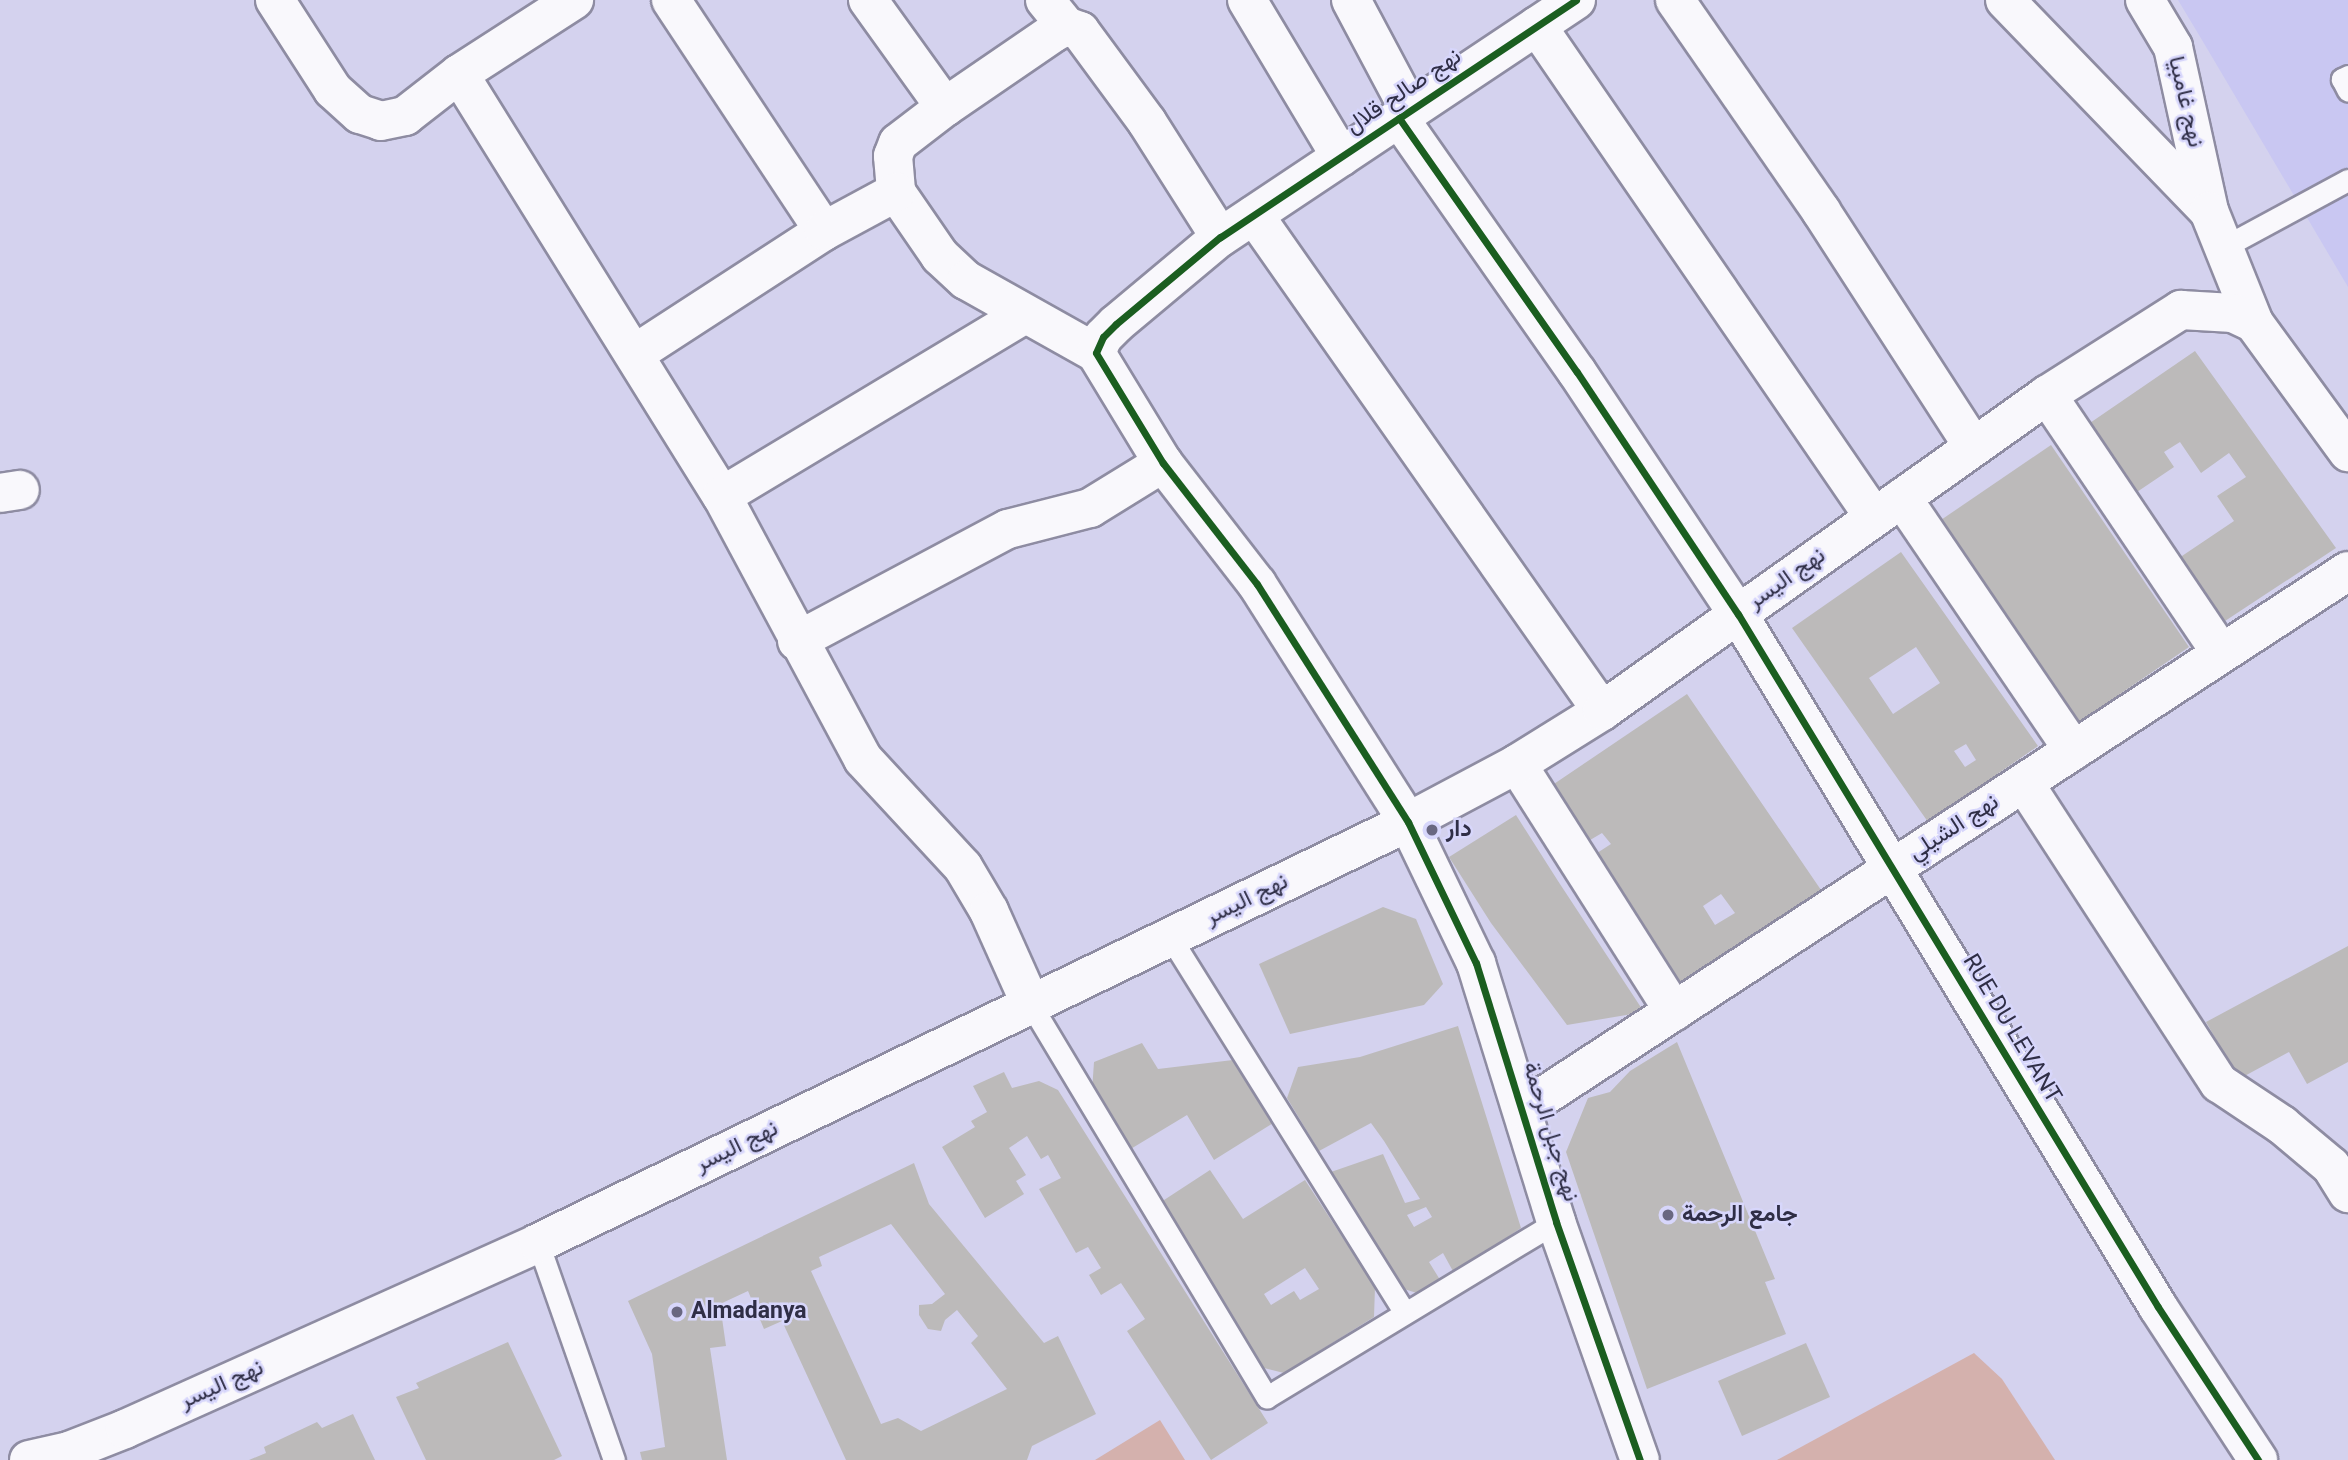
<!DOCTYPE html>
<html>
<head>
<meta charset="utf-8">
<style>
	body { margin:0 }
	#map { position:relative; width:2348px; height:1460px; overflow:hidden; background:#d4d2ee; font-family:Georgia,Vazirmatn,serif }
	div>[style] { position:absolute }
	.built>* { inset:0; background:#c9c7f2 }
	.green>* { inset:0; background:#d4b1ad }
	.building>* { inset:0; background:#bcbaba }
	.roads { filter:drop-shadow(2px 0 #8e8ca2) drop-shadow(-2px 0 #8e8ca2) drop-shadow(0 2px #8e8ca2) drop-shadow(0 -2px #8e8ca2) }
	.lane>* { height:21px; margin:-10.5px; padding:0 10.5px; transform-origin:10.5px; border-radius:10.5px; background:#f9f8fc }
	.street>* { height:38px; margin:-19px; padding:0 19px; transform-origin:19px; border-radius:19px; background:#f9f8fc }
	.secondary>* { height:38px; margin:-19px; padding:0 19px; transform-origin:19px; border-radius:19px; background:#f9f8fc }
	.cycleway>* { height:7px; margin:-3.5px; padding:0 3.5px; transform-origin:3.5px; border-radius:3.5px; background:#1b5e20 }
	.dots>* { width:19px; height:19px; translate:-50% -50%; box-sizing:border-box; border:4px solid #d7d6fb; border-radius:50% }
	span { translate:-50% -50%; white-space:nowrap; text-align:center; line-height:1.15; -webkit-text-stroke:5px #d7d6fb; paint-order:stroke }
	.street-label { font-size:23px; color:#2f2e46 }
	.poi-label { font-size:23px; color:#2f2e46; font-weight:700 }
	.left { translate:0 -50%; text-align:left }
</style>
</head>
<body>
<div id="map">
	<div class="built">
		<i style="clip-path:polygon(2178px 0,2348px 0,2348px 287px,2202px 40px)"></i>
	</div>
	<div class="green">
		<i style="clip-path:polygon(1974px 1353px,2002px 1379px,2055px 1460px,1777px 1460px)"></i>
		<i style="clip-path:polygon(1160px 1420px,1185px 1460px,1095px 1460px)"></i>
	</div>
	<div class="building">
		<i style="clip-path:polygon(2195px 351px,2336px 548px,2225px 621px,2179px 558px,2234px 521px,2217px 496px,2246px 477px,2229px 453px,2201px 473px,2180px 442px,2164px 452px,2174px 467px,2134px 494px,2087px 425px)"></i>
		<i style="clip-path:polygon(2051px 445px,2189px 647px,2076px 724px,1938px 522px)"></i>
		<i style="clip-path:polygon(evenodd,1901px 552px,2038px 746px,1928px 822px,1792px 628px,1901px 552px,1916px 647px,1940px 683px,1893px 714px,1869px 678px,1916px 647px,1901px 552px,1966px 744px,1976px 760px,1965px 767px,1954px 751px,1966px 744px)"></i>
		<i style="clip-path:polygon(evenodd,1687px 694px,1821px 890px,1682px 985px,1594px 855px,1611px 844px,1602px 833px,1585px 843px,1548px 788px,1687px 694px,1721px 894px,1735px 913px,1715px 925px,1703px 906px,1721px 894px)"></i>
		<i style="clip-path:polygon(1516px 815px,1558px 881px,1644px 1012px,1567px 1025px,1491px 923px,1449px 857px)"></i>
		<i style="clip-path:polygon(1383px 907px,1416px 919px,1443px 984px,1424px 1005px,1290px 1034px,1259px 964px)"></i>
		<i style="clip-path:polygon(2348px 946px,2348px 1062px,2307px 1084px,2289px 1052px,2239px 1079px,2206px 1022px)"></i>
		<i style="clip-path:polygon(evenodd,1458px 1026px,1521px 1228px,1454px 1273px,1443px 1253px,1429px 1262px,1442px 1283px,1423px 1295px,1401px 1288px,1331px 1172px,1383px 1154px,1405px 1203px,1420px 1199px,1384px 1141px,1371px 1123px,1319px 1151px,1287px 1098px,1298px 1067px,1360px 1057px,1458px 1026px,1426px 1207px,1432px 1217px,1414px 1227px,1407px 1215px,1426px 1207px)"></i>
		<i style="clip-path:polygon(1677px 1042px,1775px 1279px,1765px 1282px,1786px 1334px,1647px 1389px,1566px 1152px,1588px 1098px,1610px 1092px,1630px 1071px)"></i>
		<i style="clip-path:polygon(1142px 1043px,1158px 1069px,1233px 1060px,1273px 1123px,1214px 1160px,1187px 1115px,1129px 1150px,1092px 1091px,1094px 1062px)"></i>
		<i style="clip-path:polygon(1004px 1072px,1012px 1088px,1039px 1081px,1058px 1090px,1268px 1423px,1211px 1460px,1127px 1331px,1145px 1319px,1121px 1283px,1101px 1295px,1089px 1275px,1101px 1268px,1088px 1247px,1076px 1253px,1039px 1189px,1061px 1178px,1048px 1155px,1041px 1159px,1027px 1136px,1009px 1148px,1026px 1175px,1016px 1181px,1024px 1194px,985px 1218px,942px 1147px,975px 1127px,971px 1121px,987px 1112px,973px 1086px)"></i>
		<i style="clip-path:polygon(evenodd,914px 1163px,929px 1204px,1044px 1343px,1058px 1336px,1096px 1414px,1032px 1446px,1027px 1460px,846px 1460px,782px 1321px,764px 1329px,748px 1291px,720px 1304px,726px 1346px,710px 1348px,727px 1460px,642px 1460px,640px 1452px,665px 1447px,652px 1354px,628px 1301px,914px 1163px,891px 1224px,945px 1294px,932px 1304px,919px 1305px,919px 1315px,928px 1329px,941px 1331px,945px 1320px,957px 1310px,978px 1336px,971px 1343px,1007px 1389px,921px 1431px,898px 1418px,881px 1424px,811px 1271px,822px 1266px,819px 1257px,891px 1224px)"></i>
		<i style="clip-path:polygon(evenodd,1210px 1170px,1243px 1219px,1305px 1180px,1375px 1287px,1374px 1317px,1284px 1373px,1264px 1368px,1161px 1202px,1210px 1170px,1305px 1268px,1319px 1289px,1300px 1300px,1294px 1291px,1271px 1305px,1264px 1294px,1305px 1268px)"></i>
		<i style="clip-path:polygon(508px 1342px,562px 1456px,554px 1460px,426px 1460px,396px 1397px,419px 1388px,416px 1383px)"></i>
		<i style="clip-path:polygon(1806px 1343px,1830px 1397px,1742px 1436px,1718px 1381px)"></i>
		<i style="clip-path:polygon(353px 1414px,375px 1460px,249px 1460px,266px 1453px,264px 1447px,317px 1422px,322px 1428px)"></i>
	</div>
	<div class="roads">
		<div class="lane">
			<i style="left:2348px;top:76px;width:7px;rotate:153deg"></i>
			<i style="left:2342px;top:79px;width:13px;rotate:63deg"></i>
			<i style="left:2222px;top:248px;width:143px;rotate:-28.4deg"></i>
			<i style="left:1170px;top:937px;width:443px;rotate:58deg"></i>
			<i style="left:1031px;top:1005px;width:458px;rotate:59deg"></i>
			<i style="left:1267px;top:1397px;width:338px;rotate:-31.2deg"></i>
			<i style="left:538px;top:1243px;width:230px;rotate:70.7deg"></i>
		</div>
		<div class="street">
			<i style="left:275px;top:0;width:107px;rotate:57.2deg"></i>
			<i style="left:333px;top:90px;width:36px;rotate:42deg"></i>
			<i style="left:360px;top:114px;width:22px;rotate:18deg"></i>
			<i style="left:381px;top:121px;width:25px;rotate:-12deg"></i>
			<i style="left:405px;top:116px;width:68px;rotate:-37.9deg"></i>
			<i style="left:459px;top:74px;width:137px;rotate:-32.8deg"></i>
			<i style="left:671px;top:0;width:277px;rotate:56.5deg"></i>
			<i style="left:868px;top:0;width:132px;rotate:54.3deg"></i>
			<i style="left:945px;top:107px;width:59px;rotate:142.5deg"></i>
			<i style="left:898px;top:143px;width:14px;rotate:111deg"></i>
			<i style="left:893px;top:156px;width:36px;rotate:85deg"></i>
			<i style="left:896px;top:192px;width:78px;rotate:55.5deg"></i>
			<i style="left:940px;top:256px;width:35px;rotate:43deg"></i>
			<i style="left:966px;top:280px;width:149px;rotate:29.3deg"></i>
			<i style="left:1045px;top:0;width:33px;rotate:51deg"></i>
			<i style="left:1247px;top:0;width:183px;rotate:59.1deg"></i>
			<i style="left:1351px;top:0;width:126px;rotate:62deg"></i>
			<i style="left:1576px;top:0;width:428px;rotate:146.3deg"></i>
			<i style="left:1220px;top:237px;width:136px;rotate:140.1deg"></i>
			<i style="left:1116px;top:324px;width:18px;rotate:135deg"></i>
			<i style="left:1103px;top:337px;width:17px;rotate:114deg"></i>
			<i style="left:1096px;top:353px;width:129px;rotate:58.7deg"></i>
			<i style="left:1163px;top:463px;width:153px;rotate:52.2deg"></i>
			<i style="left:1257px;top:584px;width:282px;rotate:57.6deg"></i>
			<i style="left:1408px;top:822px;width:157px;rotate:64.3deg"></i>
			<i style="left:1476px;top:963px;width:271px;rotate:72.8deg"></i>
			<i style="left:1556px;top:1222px;width:252px;rotate:70.6deg"></i>
			<i style="left:1675px;top:0;width:257px;rotate:55.3deg"></i>
			<i style="left:1821px;top:211px;width:280px;rotate:57.1deg"></i>
			<i style="left:2005px;top:0;width:293px;rotate:46deg"></i>
			<i style="left:2145px;top:0;width:55px;rotate:59.2deg"></i>
			<i style="left:2173px;top:47px;width:168px;rotate:77.6deg"></i>
			<i style="left:2209px;top:211px;width:121px;rotate:68.1deg"></i>
			<i style="left:1537px;top:26px;width:596px;rotate:55.54deg"></i>
			<i style="left:459px;top:74px;width:497px;rotate:58.1deg"></i>
			<i style="left:722px;top:496px;width:298px;rotate:61.8deg"></i>
			<i style="left:863px;top:759px;width:147px;rotate:47.2deg"></i>
			<i style="left:963px;top:867px;width:51px;rotate:59.4deg"></i>
			<i style="left:989px;top:911px;width:103px;rotate:65.9deg"></i>
			<i style="left:945px;top:107px;width:131px;rotate:-34.4deg"></i>
			<i style="left:1053px;top:33px;width:15px;rotate:-28deg"></i>
			<i style="left:1066px;top:26px;width:15px;rotate:20deg"></i>
			<i style="left:1080px;top:31px;width:113px;rotate:53.6deg"></i>
			<i style="left:1147px;top:122px;width:136px;rotate:57.6deg"></i>
			<i style="left:1399px;top:118px;width:310px;rotate:55deg"></i>
			<i style="left:1577px;top:372px;width:291px;rotate:56.4deg"></i>
			<i style="left:1738px;top:614px;width:810px;rotate:58.78deg"></i>
			<i style="left:2158px;top:1307px;width:183px;rotate:56.8deg"></i>
			<i style="left:1254px;top:215px;width:606px;rotate:54.95deg"></i>
			<i style="left:636px;top:353px;width:224px;rotate:-33deg"></i>
			<i style="left:824px;top:231px;width:82px;rotate:-28.4deg"></i>
			<i style="left:2047px;top:395px;width:311px;rotate:56deg"></i>
			<i style="left:0;top:493px;width:20px;rotate:-9deg"></i>
			<i style="left:722px;top:496px;width:353px;rotate:-31deg"></i>
			<i style="left:1902px;top:498px;width:305px;rotate:55.8deg"></i>
			<i style="left:797px;top:641px;width:239px;rotate:-28deg"></i>
			<i style="left:1008px;top:529px;width:85px;rotate:-14.4deg"></i>
			<i style="left:1090px;top:508px;width:86px;rotate:-31.7deg"></i>
			<i style="left:1517px;top:764px;width:293px;rotate:57.6deg"></i>
			<i style="left:2024px;top:783px;width:358px;rotate:57deg"></i>
			<i style="left:2219px;top:1083px;width:76px;rotate:33.7deg"></i>
			<i style="left:2282px;top:1125px;width:64px;rotate:39.9deg"></i>
			<i style="left:2331px;top:1166px;width:32px;rotate:58deg"></i>
			<i style="left:1524px;top:1109px;width:984px;rotate:-33.14deg"></i>
		</div>
		<div class="secondary">
			<i style="left:29px;top:1460px;width:41px;rotate:-12.7deg"></i>
			<i style="left:69px;top:1451px;width:60px;rotate:-21.4deg"></i>
			<i style="left:125px;top:1429px;width:453px;rotate:-24.2deg"></i>
			<i style="left:538px;top:1243px;width:967px;rotate:-25.82deg"></i>
			<i style="left:1408px;top:822px;width:123px;rotate:-28deg"></i>
			<i style="left:1517px;top:764px;width:100px;rotate:-31.9deg"></i>
			<i style="left:1602px;top:711px;width:546px;rotate:-35.38deg"></i>
			<i style="left:2047px;top:395px;width:159px;rotate:-32.4deg"></i>
			<i style="left:2181px;top:310px;width:52px;rotate:3.3deg"></i>
			<i style="left:2233px;top:313px;width:23px;rotate:25deg"></i>
			<i style="left:2254px;top:323px;width:160px;rotate:53.9deg"></i>
		</div>
	</div>
	<div class="cycleway">
		<i style="left:1576px;top:0;width:428px;rotate:146.3deg"></i>
		<i style="left:1220px;top:237px;width:136px;rotate:140.1deg"></i>
		<i style="left:1116px;top:324px;width:18px;rotate:135deg"></i>
		<i style="left:1103px;top:337px;width:17px;rotate:114deg"></i>
		<i style="left:1096px;top:353px;width:129px;rotate:58.7deg"></i>
		<i style="left:1163px;top:463px;width:153px;rotate:52.2deg"></i>
		<i style="left:1257px;top:584px;width:282px;rotate:57.6deg"></i>
		<i style="left:1408px;top:822px;width:157px;rotate:64.3deg"></i>
		<i style="left:1476px;top:963px;width:271px;rotate:72.8deg"></i>
		<i style="left:1556px;top:1222px;width:252px;rotate:70.6deg"></i>
		<i style="left:1399px;top:118px;width:310px;rotate:55deg"></i>
		<i style="left:1577px;top:372px;width:291px;rotate:56.4deg"></i>
		<i style="left:1738px;top:614px;width:810px;rotate:58.78deg"></i>
		<i style="left:2158px;top:1307px;width:183px;rotate:56.8deg"></i>
	</div>
	<div class="dots">
		<i style="left:1432px;top:830px;background:#696781"></i>
		<i style="left:1668px;top:1215px;background:#696781"></i>
		<i style="left:677px;top:1312px;background:#696781"></i>
	</div>
	<div class="street-label">
		<span style="left:1404px;top:92px;rotate:-34deg">نهج صالح قلال</span>
		<span style="left:2185px;top:102px;rotate:77deg">نهج غامبيا</span>
		<span style="left:1787px;top:579px;rotate:-35deg">نهج اليسر</span>
		<span style="left:1954px;top:828px;rotate:-33deg">نهج الشيلي</span>
		<span style="left:1247px;top:900px;rotate:-26deg">نهج اليسر</span>
		<span style="left:2011px;top:1029px;rotate:59deg">RUE DU LEVANT</span>
		<span style="left:1550px;top:1132px;rotate:73deg">نهج جبل الرحمة</span>
		<span style="left:737px;top:1147px;rotate:-26deg">نهج اليسر</span>
		<span style="left:222px;top:1385px;rotate:-24deg">نهج اليسر</span>
	</div>
	<div class="poi-label">
		<span class="left" style="left:1446px;top:830px">دار</span>
		<span class="left" style="left:1682px;top:1215px">جامع الرحمة</span>
		<span class="left" style="left:691px;top:1312px">Almadanya</span>
	</div>
</div>
</body>
</html>
